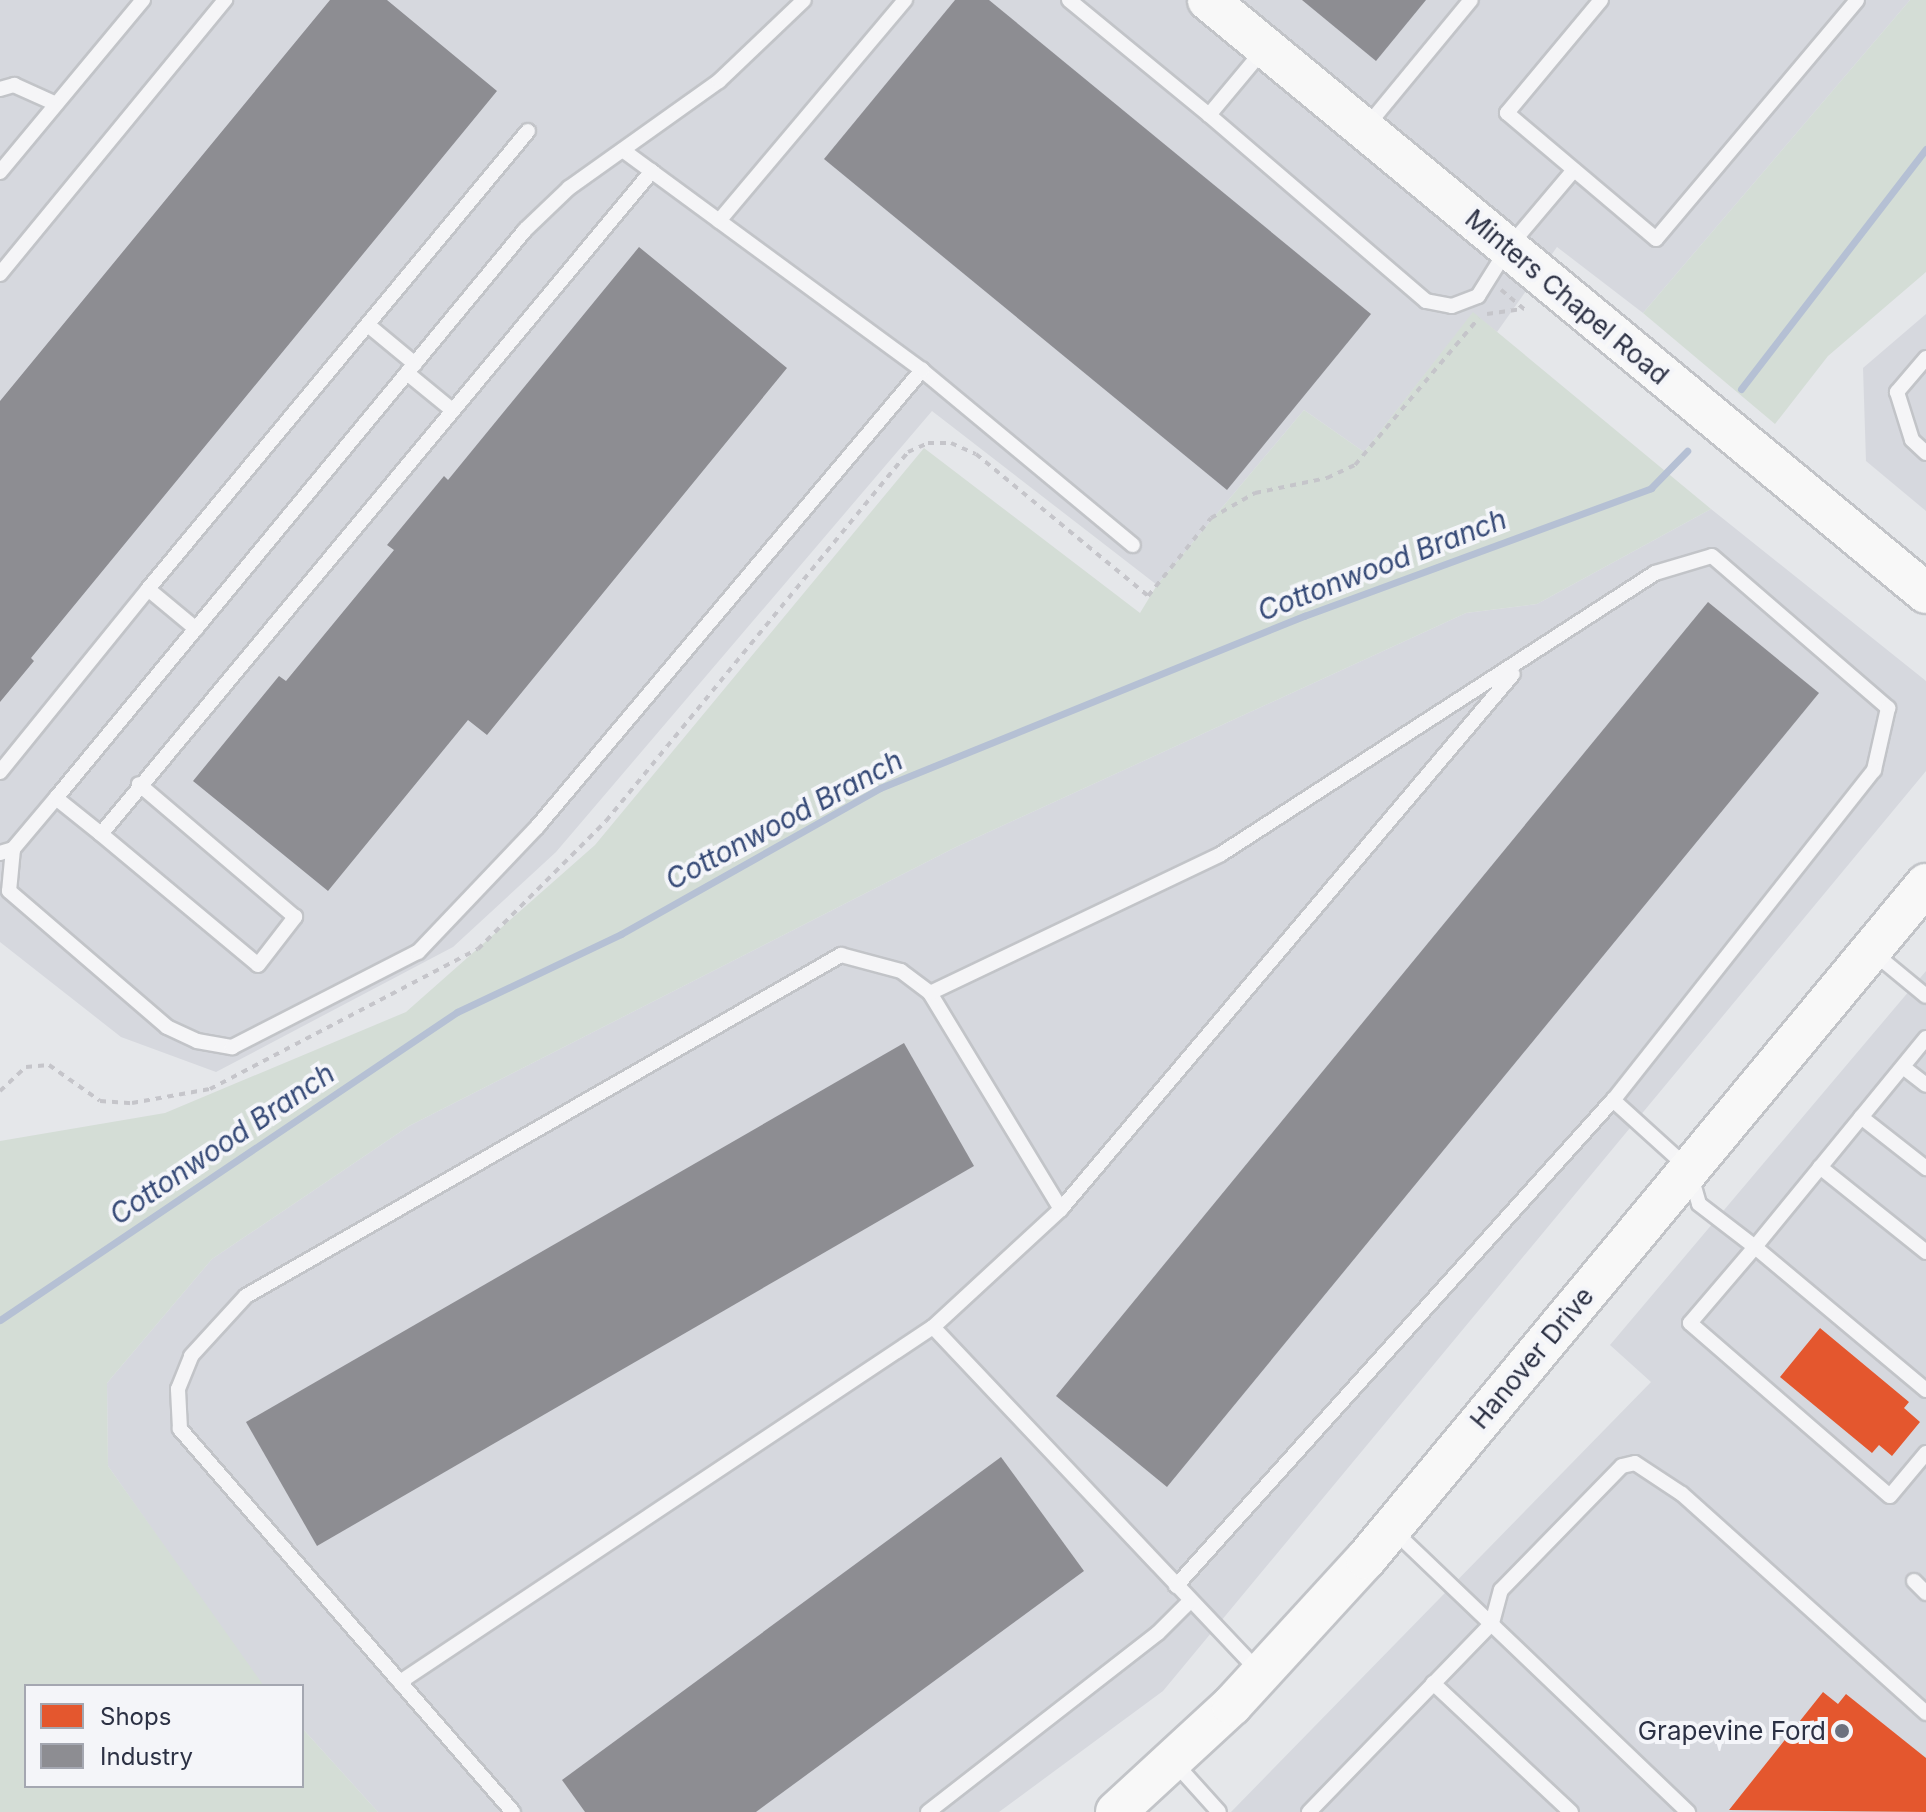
<!DOCTYPE html>
<html>
<head>
<meta charset="utf-8">
<style>
	body { margin:0 }
	#map { position:relative; width:1926px; height:1812px; overflow:hidden; background:#e5e7ea; font-family:Inter,sans-serif }
	div>[style] { position:absolute }
	.built>* { inset:0; background:#d6d8de }
	.green>* { inset:0; background:#d4ddd6 }
	.shops>* { inset:0; background:#e4572e }
	.industry>* { inset:0; background:#8d8d92 }
	.stream>* { height:7px; margin:-3.5px; padding:0 3.5px; transform-origin:3.5px; border-radius:3.5px; background:#b5c0d4 }
	.path>* { height:4px; margin-top:-2px; transform-origin:0; background:repeating-linear-gradient(90deg,#c5c5ca 0 6px,transparent 0 12px) }
	.roads { filter:drop-shadow(2px 0 #c2c4c8) drop-shadow(-2px 0 #c2c4c8) drop-shadow(0 2px #c2c4c8) drop-shadow(0 -2px #c2c4c8) }
	.lane>* { height:14px; margin:-7px; padding:0 7px; transform-origin:7px; border-radius:7px; background:#f5f5f7 }
	.secondary>* { height:40px; margin:-20px; padding:0 20px; transform-origin:20px; border-radius:20px; background:#f8f8f8 }
	.dots>* { width:22px; height:22px; translate:-50% -50%; box-sizing:border-box; border:4px solid #f4f5f9; border-radius:50% }
	span { translate:-50% -50%; white-space:nowrap; text-align:center; line-height:1.15; -webkit-text-stroke:8px #f4f5f9; paint-order:stroke }
	.street-label { font-size:26px; color:#2c3144 }
	.poi-label { font-size:26px; color:#2c3144 }
	.right { translate:-100% -50%; text-align:right }
	.water-label { font-size:28px; color:#364a77; font-style:italic }
	.legend { position:absolute; left:24px; top:1684px; width:280px; height:104px; box-sizing:border-box; background:#f4f5f9; border:2px solid #a4a7b1; margin:0; padding:10px 14px; list-style:none; font-size:24px; color:#2c3144 }
	.legend li { display:flex; align-items:center; gap:16px; height:40px }
	.legend b { width:40px; border:2px solid #a4a7b1 }
</style>
</head>
<body>
<div id="map">
	<div class="built">
		<i style="clip-path:polygon(0 0,1910px 0,1643px 313px,1557px 247px,1497px 332px,1473px 313px,1364px 452px,1304px 410px,1157px 585px,932px 411px,556px 852px,453px 947px,216px 1072px,121px 1037px,0 942px)"></i>
		<i style="clip-path:polygon(1926px 314px,1926px 511px,1866px 461px,1863px 368px)"></i>
		<i style="clip-path:polygon(1711px 509px,1926px 681px,1926px 771px,1163px 1691px,999px 1812px,378px 1812px,302px 1728px,302px 1686px,264px 1686px,255px 1676px,108px 1466px,107px 1383px,212px 1259px,409px 1126px,956px 847px,1466px 613px,1537px 604px)"></i>
		<i style="clip-path:polygon(1926px 971px,1926px 1812px,1231px 1812px,1651px 1382px,1610px 1345px)"></i>
	</div>
	<div class="green">
		<i style="clip-path:polygon(1910px 0,1926px 0,1926px 272px,1828px 356px,1775px 424px,1643px 313px)"></i>
		<i style="clip-path:polygon(1473px 312px,1711px 509px,1537px 604px,1466px 613px,956px 847px,409px 1126px,212px 1259px,107px 1383px,108px 1466px,264px 1686px,26px 1686px,26px 1786px,302px 1786px,302px 1728px,378px 1812px,0 1812px,0 1141px,165px 1113px,406px 1012px,595px 845px,924px 448px,1140px 613px,1157px 585px,1304px 410px,1364px 452px)"></i>
	</div>
	<div class="shops">
		<i style="clip-path:polygon(1820px 1328px,1909px 1402px,1904px 1408px,1920px 1422px,1892px 1456px,1879px 1445px,1872px 1453px,1780px 1377px)"></i>
		<i style="clip-path:polygon(1823px 1692px,1838px 1704px,1846px 1694px,1926px 1758px,1926px 1812px,1729px 1810px)"></i>
	</div>
	<div class="industry">
		<i style="clip-path:polygon(330px 0,387px 0,497px 91px,31px 658px,34px 661px,0 702px,0 401px)"></i>
		<i style="clip-path:polygon(955px 0,989px 0,1371px 314px,1227px 490px,824px 159px)"></i>
		<i style="clip-path:polygon(1302px 0,1426px 0,1376px 61px)"></i>
		<i style="clip-path:polygon(639px 247px,787px 368px,487px 735px,468px 720px,328px 891px,193px 781px,279px 676px,286px 681px,394px 550px,387px 545px,444px 476px,448px 480px)"></i>
		<i style="clip-path:polygon(1708px 602px,1819px 693px,1167px 1487px,1056px 1396px)"></i>
		<i style="clip-path:polygon(904px 1043px,974px 1166px,317px 1546px,246px 1422px)"></i>
		<i style="clip-path:polygon(1001px 1457px,1084px 1571px,756px 1812px,585px 1812px,562px 1780px)"></i>
	</div>
	<div class="stream">
		<i style="left:1741px;top:389px;width:303px;rotate:-52.4deg"></i>
		<i style="left:0;top:1320px;width:551px;rotate:-33.98deg"></i>
		<i style="left:457px;top:1012px;width:182px;rotate:-25.4deg"></i>
		<i style="left:621px;top:934px;width:297px;rotate:-29.4deg"></i>
		<i style="left:880px;top:788px;width:458px;rotate:-22.1deg"></i>
		<i style="left:1304px;top:616px;width:370px;rotate:-20.2deg"></i>
		<i style="left:1651px;top:488px;width:52px;rotate:-45.8deg"></i>
	</div>
	<div class="path">
		<i style="left:1487px;top:314px;width:37px;rotate:-8deg"></i>
		<i style="left:1524px;top:309px;width:30px;rotate:-140deg"></i>
		<i style="left:0;top:1091px;width:35px;rotate:-43deg"></i>
		<i style="left:26px;top:1067px;width:23px;rotate:-5deg"></i>
		<i style="left:49px;top:1065px;width:62px;rotate:35.2deg"></i>
		<i style="left:100px;top:1101px;width:32px;rotate:4deg"></i>
		<i style="left:132px;top:1103px;width:79px;rotate:-10.2deg"></i>
		<i style="left:210px;top:1089px;width:302px;rotate:-27.6deg"></i>
		<i style="left:478px;top:949px;width:181px;rotate:-45deg"></i>
		<i style="left:606px;top:821px;width:477px;rotate:-50.7deg"></i>
		<i style="left:908px;top:452px;width:22px;rotate:-24deg"></i>
		<i style="left:928px;top:443px;width:23px"></i>
		<i style="left:951px;top:443px;width:27px;rotate:24deg"></i>
		<i style="left:976px;top:454px;width:223px;rotate:39.5deg"></i>
		<i style="left:1148px;top:596px;width:100px;rotate:-51.1deg"></i>
		<i style="left:1211px;top:518px;width:51px;rotate:-29.6deg"></i>
		<i style="left:1255px;top:493px;width:74px;rotate:-11.8deg"></i>
		<i style="left:1327px;top:478px;width:31px;rotate:-25deg"></i>
		<i style="left:1355px;top:465px;width:192px;rotate:-49.9deg"></i>
	</div>
	<div class="roads">
		<div class="lane">
			<i style="left:1069px;top:0;width:181px;rotate:39.4deg"></i>
			<i style="left:1209px;top:115px;width:86px;rotate:-50.2deg"></i>
			<i style="left:1601px;top:0;width:147px;rotate:129.8deg"></i>
			<i style="left:1507px;top:113px;width:195px;rotate:40.2deg"></i>
			<i style="left:1656px;top:239px;width:312px;rotate:-49.9deg"></i>
			<i style="left:0;top:89px;width:15px;rotate:-16deg"></i>
			<i style="left:14px;top:85px;width:46px;rotate:24.3deg"></i>
			<i style="left:1209px;top:115px;width:286px;rotate:40.6deg"></i>
			<i style="left:1426px;top:301px;width:26px;rotate:11deg"></i>
			<i style="left:1452px;top:306px;width:28px;rotate:-21deg"></i>
			<i style="left:1478px;top:296px;width:57px;rotate:-58deg"></i>
			<i style="left:1508px;top:248px;width:102px;rotate:-49.8deg"></i>
			<i style="left:1367px;top:126px;width:163px;rotate:-50.5deg"></i>
			<i style="left:0;top:172px;width:224px;rotate:-50.3deg"></i>
			<i style="left:719px;top:221px;width:289px;rotate:-49.9deg"></i>
			<i style="left:0;top:274px;width:355px;rotate:-50.6deg"></i>
			<i style="left:368px;top:325px;width:61px;rotate:39.7deg"></i>
			<i style="left:1926px;top:358px;width:45px;rotate:130.5deg"></i>
			<i style="left:1897px;top:392px;width:50px;rotate:72.6deg"></i>
			<i style="left:1912px;top:440px;width:19px;rotate:43deg"></i>
			<i style="left:922px;top:370px;width:274px;rotate:39.7deg"></i>
			<i style="left:407px;top:373px;width:57px;rotate:39.3deg"></i>
			<i style="left:196px;top:629px;width:62px;rotate:-140.2deg"></i>
			<i style="left:148px;top:589px;width:595px;rotate:-50.32deg"></i>
			<i style="left:0;top:772px;width:235px;rotate:-51deg"></i>
			<i style="left:56px;top:798px;width:58px;rotate:38.7deg"></i>
			<i style="left:101px;top:834px;width:862px;rotate:-50.27deg"></i>
			<i style="left:101px;top:834px;width:204px;rotate:39.8deg"></i>
			<i style="left:258px;top:965px;width:61px;rotate:-52.4deg"></i>
			<i style="left:295px;top:917px;width:205px;rotate:-139.6deg"></i>
			<i style="left:13px;top:849px;width:42px;rotate:95.4deg"></i>
			<i style="left:9px;top:891px;width:208px;rotate:40.7deg"></i>
			<i style="left:167px;top:1027px;width:33px;rotate:25deg"></i>
			<i style="left:197px;top:1041px;width:36px;rotate:10deg"></i>
			<i style="left:232px;top:1047px;width:209px;rotate:-27.1deg"></i>
			<i style="left:418px;top:952px;width:173px;rotate:-46.4deg"></i>
			<i style="left:537px;top:827px;width:598px;rotate:-49.89deg"></i>
			<i style="left:922px;top:370px;width:371px;rotate:-143.7deg"></i>
			<i style="left:0;top:853px;width:14px;rotate:-17deg"></i>
			<i style="left:13px;top:849px;width:67px;rotate:-49.9deg"></i>
			<i style="left:56px;top:798px;width:737px;rotate:-50.45deg"></i>
			<i style="left:525px;top:230px;width:61px;rotate:-43.7deg"></i>
			<i style="left:569px;top:188px;width:184px;rotate:-35.5deg"></i>
			<i style="left:719px;top:81px;width:117px;rotate:-43.6deg"></i>
			<i style="left:1874px;top:953px;width:67px;rotate:39.6deg"></i>
			<i style="left:930px;top:993px;width:253px;rotate:58.8deg"></i>
			<i style="left:1061px;top:1209px;width:174px;rotate:137.3deg"></i>
			<i style="left:933px;top:1327px;width:473px;rotate:46.6deg"></i>
			<i style="left:1926px;top:1038px;width:270px;rotate:129.3deg"></i>
			<i style="left:1755px;top:1247px;width:223px;rotate:39.9deg"></i>
			<i style="left:1903px;top:1067px;width:29px;rotate:38deg"></i>
			<i style="left:1861px;top:1117px;width:83px;rotate:38.1deg"></i>
			<i style="left:1820px;top:1167px;width:136px;rotate:38.7deg"></i>
			<i style="left:1061px;top:1209px;width:700px;rotate:-49.81deg"></i>
			<i style="left:1394px;top:1531px;width:407px;rotate:43.7deg"></i>
			<i style="left:1914px;top:1581px;width:17px;rotate:45deg"></i>
			<i style="left:1176px;top:1586px;width:654px;rotate:-48.04deg"></i>
			<i style="left:400px;top:1682px;width:640px;rotate:-33.67deg"></i>
			<i style="left:1433px;top:1683px;width:189px;rotate:43.1deg"></i>
			<i style="left:1174px;top:1762px;width:67px;rotate:48deg"></i>
			<i style="left:513px;top:1812px;width:508px;rotate:-131.01deg"></i>
			<i style="left:180px;top:1429px;width:40px;rotate:-92.9deg"></i>
			<i style="left:178px;top:1389px;width:35px;rotate:-68deg"></i>
			<i style="left:191px;top:1356px;width:81px;rotate:-47.5deg"></i>
			<i style="left:246px;top:1296px;width:686px;rotate:-29.82deg"></i>
			<i style="left:841px;top:955px;width:62px;rotate:14.9deg"></i>
			<i style="left:901px;top:971px;width:36px;rotate:37deg"></i>
			<i style="left:930px;top:993px;width:322px;rotate:-25.5deg"></i>
			<i style="left:1221px;top:854px;width:517px;rotate:-32.92deg"></i>
			<i style="left:1655px;top:573px;width:59px;rotate:-16.6deg"></i>
			<i style="left:1712px;top:556px;width:233px;rotate:40.8deg"></i>
			<i style="left:1888px;top:708px;width:64px;rotate:102.7deg"></i>
			<i style="left:1874px;top:770px;width:421px;rotate:128.3deg"></i>
			<i style="left:1613px;top:1100px;width:103px;rotate:42.2deg"></i>
			<i style="left:1689px;top:1169px;width:36px;rotate:74deg"></i>
			<i style="left:1699px;top:1204px;width:71px;rotate:37.5deg"></i>
			<i style="left:1755px;top:1247px;width:100px;rotate:130.5deg"></i>
			<i style="left:1690px;top:1323px;width:264px;rotate:40.9deg"></i>
			<i style="left:1890px;top:1496px;width:56px;rotate:-50.1deg"></i>
			<i style="left:928px;top:1812px;width:291px;rotate:-37.9deg"></i>
			<i style="left:1158px;top:1633px;width:45px;rotate:-45deg"></i>
			<i style="left:1309px;top:1812px;width:263px;rotate:-45.9deg"></i>
			<i style="left:1492px;top:1623px;width:34px;rotate:-75deg"></i>
			<i style="left:1501px;top:1590px;width:173px;rotate:-45.7deg"></i>
			<i style="left:1622px;top:1466px;width:13px;rotate:-13deg"></i>
			<i style="left:1635px;top:1463px;width:56px;rotate:33.4deg"></i>
			<i style="left:1682px;top:1494px;width:328px;rotate:41.9deg"></i>
		</div>
		<div class="secondary">
			<i style="left:1208px;top:0;width:931px;rotate:39.55deg"></i>
			<i style="left:1116px;top:1812px;width:158px;rotate:-42.7deg"></i>
			<i style="left:1232px;top:1705px;width:198px;rotate:-47.5deg"></i>
			<i style="left:1366px;top:1559px;width:877px;rotate:-50.32deg"></i>
		</div>
	</div>
	<div class="dots">
		<i style="left:1842px;top:1731px;background:#6d717e"></i>
	</div>
	<div class="street-label">
		<span style="left:1567px;top:297px;rotate:40deg">Minters Chapel Road</span>
		<span style="left:1532px;top:1358px;rotate:-50deg">Hanover Drive</span>
	</div>
	<div class="poi-label">
		<span class="right" style="left:1826px;top:1731px">Grapevine Ford</span>
	</div>
	<div class="water-label">
		<span style="left:1382px;top:565px;rotate:-21deg">Cottonwood Branch</span>
		<span style="left:784px;top:820px;rotate:-28deg">Cottonwood Branch</span>
		<span style="left:222px;top:1144px;rotate:-34deg">Cottonwood Branch</span>
	</div>
	<ul class="legend">
	<li><b style="height:22px;background:#e4572e"></b>Shops</li>
	<li><b style="height:22px;background:#8d8d92"></b>Industry</li>
	</ul>
</div>
</body>
</html>
